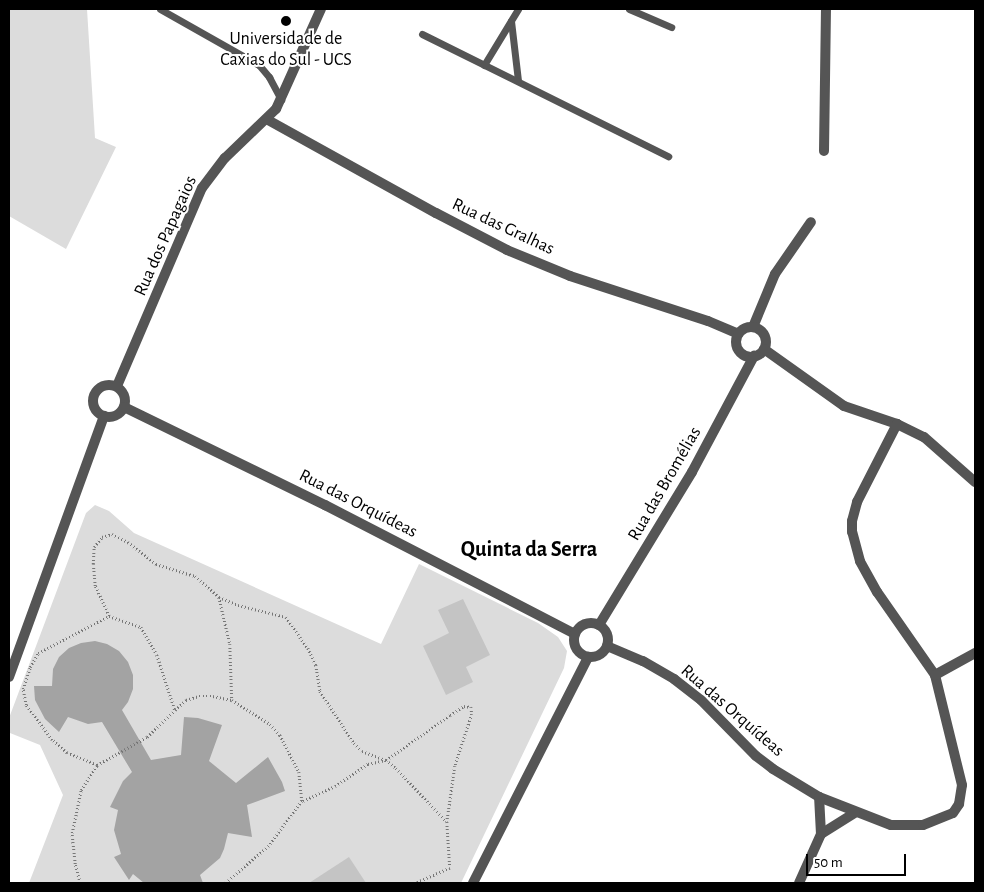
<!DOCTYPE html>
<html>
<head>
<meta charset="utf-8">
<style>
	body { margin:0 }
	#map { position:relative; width:984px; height:892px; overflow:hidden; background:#fff; font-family:"Alegreya Sans",sans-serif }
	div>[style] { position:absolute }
	.green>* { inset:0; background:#dcdcdc }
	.water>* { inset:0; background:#a3a3a3 }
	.building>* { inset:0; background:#c4c4c4 }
	.path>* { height:2.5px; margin-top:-1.25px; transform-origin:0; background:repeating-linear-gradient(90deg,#777 0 1px,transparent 0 3.5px) }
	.lane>* { height:7px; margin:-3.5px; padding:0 3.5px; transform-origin:3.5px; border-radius:3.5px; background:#555 }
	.street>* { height:10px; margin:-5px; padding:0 5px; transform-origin:5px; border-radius:5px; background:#555 }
	.street>.ring { margin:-5px; padding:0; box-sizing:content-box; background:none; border:10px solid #555; border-radius:50% }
	.dots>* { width:14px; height:14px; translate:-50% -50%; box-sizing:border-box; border:2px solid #fff; border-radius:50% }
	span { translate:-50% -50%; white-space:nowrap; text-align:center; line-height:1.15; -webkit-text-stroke:4px #fff; paint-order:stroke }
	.poi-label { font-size:18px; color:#000 }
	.street-label { font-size:18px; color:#000 }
	.district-label { font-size:22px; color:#000; font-weight:700 }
	.frame { position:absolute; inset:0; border:10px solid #000; pointer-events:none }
	.scale { position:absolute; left:806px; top:854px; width:100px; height:22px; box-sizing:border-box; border:2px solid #000; border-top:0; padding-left:6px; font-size:15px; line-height:18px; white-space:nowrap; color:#000; -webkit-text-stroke:4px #fff; paint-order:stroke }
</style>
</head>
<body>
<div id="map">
	<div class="green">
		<i style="clip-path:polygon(9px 9px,87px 9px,95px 138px,116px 147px,66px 249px,9px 216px)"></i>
		<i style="clip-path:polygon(95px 505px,109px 511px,134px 533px,381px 644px,419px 564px,538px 623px,558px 637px,567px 651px,564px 668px,461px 883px,29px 883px,63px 795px,40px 745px,10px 733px,9px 718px,86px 513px)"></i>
	</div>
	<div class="water">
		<i style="clip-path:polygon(95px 641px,107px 644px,119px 651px,128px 662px,133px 675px,133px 689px,128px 702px,122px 710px,151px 760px,181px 755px,184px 717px,198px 718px,222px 725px,209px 761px,236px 783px,268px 757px,282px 782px,285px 791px,247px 805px,252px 837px,228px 833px,224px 849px,220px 858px,200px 875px,203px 883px,144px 883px,133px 874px,129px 880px,114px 857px,121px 854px,114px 830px,118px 810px,110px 807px,123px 781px,132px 772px,102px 722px,88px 724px,68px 717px,59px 732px,45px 719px,35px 700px,34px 686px,52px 686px,53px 669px,59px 657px,69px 648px,81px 643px)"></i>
	</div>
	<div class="building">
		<i style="clip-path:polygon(463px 599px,490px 655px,466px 667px,473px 682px,446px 695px,423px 646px,449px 633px,438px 610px)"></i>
		<i style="clip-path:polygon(349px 857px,366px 883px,309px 883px)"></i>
	</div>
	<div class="path">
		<i style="left:219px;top:597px;width:48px;rotate:76.8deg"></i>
		<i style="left:230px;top:644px;width:56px;rotate:88deg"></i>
		<i style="left:109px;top:616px;width:33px;rotate:-115deg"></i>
		<i style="left:95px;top:586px;width:22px;rotate:-95deg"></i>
		<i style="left:93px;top:564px;width:17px;rotate:-87deg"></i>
		<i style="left:94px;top:547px;width:13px;rotate:-51deg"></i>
		<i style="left:102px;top:537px;width:10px;rotate:-17deg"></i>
		<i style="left:112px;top:534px;width:18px;rotate:27deg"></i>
		<i style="left:128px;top:542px;width:36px;rotate:38deg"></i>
		<i style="left:156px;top:564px;width:41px;rotate:17.1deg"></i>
		<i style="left:195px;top:576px;width:32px;rotate:41deg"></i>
		<i style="left:219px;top:597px;width:21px;rotate:23deg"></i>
		<i style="left:238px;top:605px;width:49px;rotate:14deg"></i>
		<i style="left:286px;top:617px;width:38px;rotate:55deg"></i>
		<i style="left:308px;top:648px;width:19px;rotate:65deg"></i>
		<i style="left:316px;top:665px;width:26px;rotate:81deg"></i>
		<i style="left:320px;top:691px;width:62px;rotate:56.8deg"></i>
		<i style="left:354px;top:743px;width:11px;rotate:45deg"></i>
		<i style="left:362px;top:751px;width:26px;rotate:21deg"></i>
		<i style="left:386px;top:760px;width:13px;rotate:39deg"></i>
		<i style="left:396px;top:768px;width:74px;rotate:46.6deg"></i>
		<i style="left:447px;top:822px;width:46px;rotate:86.3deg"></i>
		<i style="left:450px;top:868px;width:36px;rotate:156deg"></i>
		<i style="left:97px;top:765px;width:57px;rotate:-29.2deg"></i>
		<i style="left:147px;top:737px;width:39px;rotate:-44deg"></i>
		<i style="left:303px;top:801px;width:35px;rotate:-25deg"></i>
		<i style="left:335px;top:786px;width:40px;rotate:-34deg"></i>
		<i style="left:368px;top:764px;width:18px;rotate:-13deg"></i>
		<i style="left:386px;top:760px;width:78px;rotate:-35.1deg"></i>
		<i style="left:450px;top:715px;width:17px;rotate:-33deg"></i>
		<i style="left:464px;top:706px;width:7px;rotate:8deg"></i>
		<i style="left:471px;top:707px;width:7px;rotate:82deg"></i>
		<i style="left:472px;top:714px;width:55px;rotate:108.1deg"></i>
		<i style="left:455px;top:766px;width:57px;rotate:98.1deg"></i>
		<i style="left:80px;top:883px;width:20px;rotate:-105deg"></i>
		<i style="left:75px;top:864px;width:31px;rotate:-96deg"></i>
		<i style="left:72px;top:833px;width:44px;rotate:-78.2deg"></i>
		<i style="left:81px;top:790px;width:30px;rotate:-57deg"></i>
		<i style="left:97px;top:765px;width:32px;rotate:-158deg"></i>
		<i style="left:67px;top:753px;width:20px;rotate:-139deg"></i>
		<i style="left:52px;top:740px;width:44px;rotate:-126.6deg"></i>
		<i style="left:26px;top:705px;width:16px;rotate:-101deg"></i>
		<i style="left:23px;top:689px;width:23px;rotate:-72deg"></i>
		<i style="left:30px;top:667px;width:16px;rotate:-60deg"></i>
		<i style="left:38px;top:653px;width:80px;rotate:-27.5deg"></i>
		<i style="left:109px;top:616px;width:34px;rotate:19deg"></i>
		<i style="left:141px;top:627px;width:32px;rotate:60deg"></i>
		<i style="left:157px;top:655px;width:58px;rotate:71.9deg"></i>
		<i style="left:175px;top:710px;width:15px;rotate:-42deg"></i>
		<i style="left:186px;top:700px;width:14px;rotate:-17deg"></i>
		<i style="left:199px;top:696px;width:14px"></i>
		<i style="left:213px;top:696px;width:19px;rotate:12deg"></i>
		<i style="left:232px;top:700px;width:45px;rotate:32.3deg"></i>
		<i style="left:270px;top:724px;width:15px;rotate:48deg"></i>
		<i style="left:280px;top:735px;width:42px;rotate:62.8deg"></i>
		<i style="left:299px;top:772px;width:29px;rotate:84deg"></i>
		<i style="left:302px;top:801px;width:56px;rotate:126.3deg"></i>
		<i style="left:269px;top:846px;width:57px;rotate:139.3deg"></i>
	</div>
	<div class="lane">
		<i style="left:160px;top:9px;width:114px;rotate:29.5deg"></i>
		<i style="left:259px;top:65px;width:16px;rotate:50deg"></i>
		<i style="left:269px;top:77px;width:26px;rotate:62deg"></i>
		<i style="left:629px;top:9px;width:46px;rotate:23.2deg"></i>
		<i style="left:511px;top:21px;width:60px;rotate:83.3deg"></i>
		<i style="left:422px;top:34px;width:275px;rotate:26.4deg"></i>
		<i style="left:484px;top:65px;width:66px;rotate:-58.7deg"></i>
	</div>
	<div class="street">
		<i style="left:268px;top:120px;width:192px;rotate:29deg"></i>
		<i style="left:436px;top:213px;width:80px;rotate:27.5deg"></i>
		<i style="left:507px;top:250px;width:68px;rotate:22.4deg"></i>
		<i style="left:570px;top:276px;width:145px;rotate:18.1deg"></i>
		<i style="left:708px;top:321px;width:33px;rotate:23deg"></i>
		<i style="left:824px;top:151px;width:142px;rotate:-89.2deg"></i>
		<i style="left:753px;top:327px;width:57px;rotate:-67.5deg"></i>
		<i style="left:775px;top:274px;width:63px;rotate:-55.3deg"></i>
		<i class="ring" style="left:736px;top:327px;width:20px;height:20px"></i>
		<i style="left:764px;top:349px;width:98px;rotate:35.5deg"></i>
		<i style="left:844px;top:406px;width:56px;rotate:18.8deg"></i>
		<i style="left:897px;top:424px;width:30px;rotate:26deg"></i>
		<i style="left:924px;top:437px;width:68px;rotate:41.4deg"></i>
		<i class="ring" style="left:93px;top:385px;width:22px;height:22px"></i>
		<i style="left:117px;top:386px;width:215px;rotate:-66.8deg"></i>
		<i style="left:202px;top:188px;width:38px;rotate:-53deg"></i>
		<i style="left:225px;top:158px;width:71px;rotate:-43.9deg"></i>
		<i style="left:276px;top:109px;width:110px;rotate:-65.8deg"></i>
		<i style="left:124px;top:407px;width:224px;rotate:26deg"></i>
		<i style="left:325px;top:505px;width:281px;rotate:27.3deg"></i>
		<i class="ring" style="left:574px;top:623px;width:24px;height:24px"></i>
		<i style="left:599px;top:625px;width:179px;rotate:-58.7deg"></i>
		<i style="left:692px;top:472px;width:132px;rotate:-61.9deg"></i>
		<i style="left:607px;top:646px;width:39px;rotate:23deg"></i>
		<i style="left:643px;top:661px;width:36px;rotate:30deg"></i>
		<i style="left:674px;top:679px;width:34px;rotate:38deg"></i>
		<i style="left:701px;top:700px;width:78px;rotate:45.5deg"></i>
		<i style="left:756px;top:756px;width:21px;rotate:37deg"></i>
		<i style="left:773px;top:769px;width:54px;rotate:31.3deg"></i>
		<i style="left:819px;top:797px;width:77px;rotate:21.3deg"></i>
		<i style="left:891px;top:825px;width:32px"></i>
		<i style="left:923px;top:825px;width:32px;rotate:-22deg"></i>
		<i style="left:953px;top:813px;width:11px;rotate:-56deg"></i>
		<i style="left:959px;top:804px;width:19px;rotate:-81deg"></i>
		<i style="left:962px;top:785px;width:113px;rotate:-103.8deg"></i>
		<i style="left:935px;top:675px;width:101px;rotate:-124.9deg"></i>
		<i style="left:877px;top:592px;width:35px;rotate:-119deg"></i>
		<i style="left:860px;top:561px;width:30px;rotate:-105deg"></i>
		<i style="left:852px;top:532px;width:11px;rotate:-90deg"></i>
		<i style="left:852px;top:521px;width:20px;rotate:-75deg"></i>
		<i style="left:857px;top:502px;width:88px;rotate:-62.9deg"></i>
		<i style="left:935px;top:675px;width:46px;rotate:-28.8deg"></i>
		<i style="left:9px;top:677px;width:278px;rotate:-70deg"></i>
		<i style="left:821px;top:834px;width:40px;rotate:-32deg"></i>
		<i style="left:473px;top:883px;width:254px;rotate:-63deg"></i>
		<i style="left:799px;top:883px;width:54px;rotate:-65.8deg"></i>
		<i style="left:821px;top:834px;width:37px;rotate:-93deg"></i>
	</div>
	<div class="dots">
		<i style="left:286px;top:21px;background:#000"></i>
	</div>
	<div class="poi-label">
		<span style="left:286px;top:50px">Universidade de<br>Caxias do Sul - UCS</span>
	</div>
	<div class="street-label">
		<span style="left:503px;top:227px;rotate:25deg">Rua das Gralhas</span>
		<span style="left:166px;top:236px;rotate:-66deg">Rua dos Papagaios</span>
		<span style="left:665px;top:484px;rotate:-60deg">Rua das Bromélias</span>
		<span style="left:358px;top:504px;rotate:27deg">Rua das Orquídeas</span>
		<span style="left:732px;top:711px;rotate:41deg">Rua das Orquídeas</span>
	</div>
	<div class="district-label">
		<span style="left:529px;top:550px">Quinta da Serra</span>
	</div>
	<div class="frame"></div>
	<div class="scale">50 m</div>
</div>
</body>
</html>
